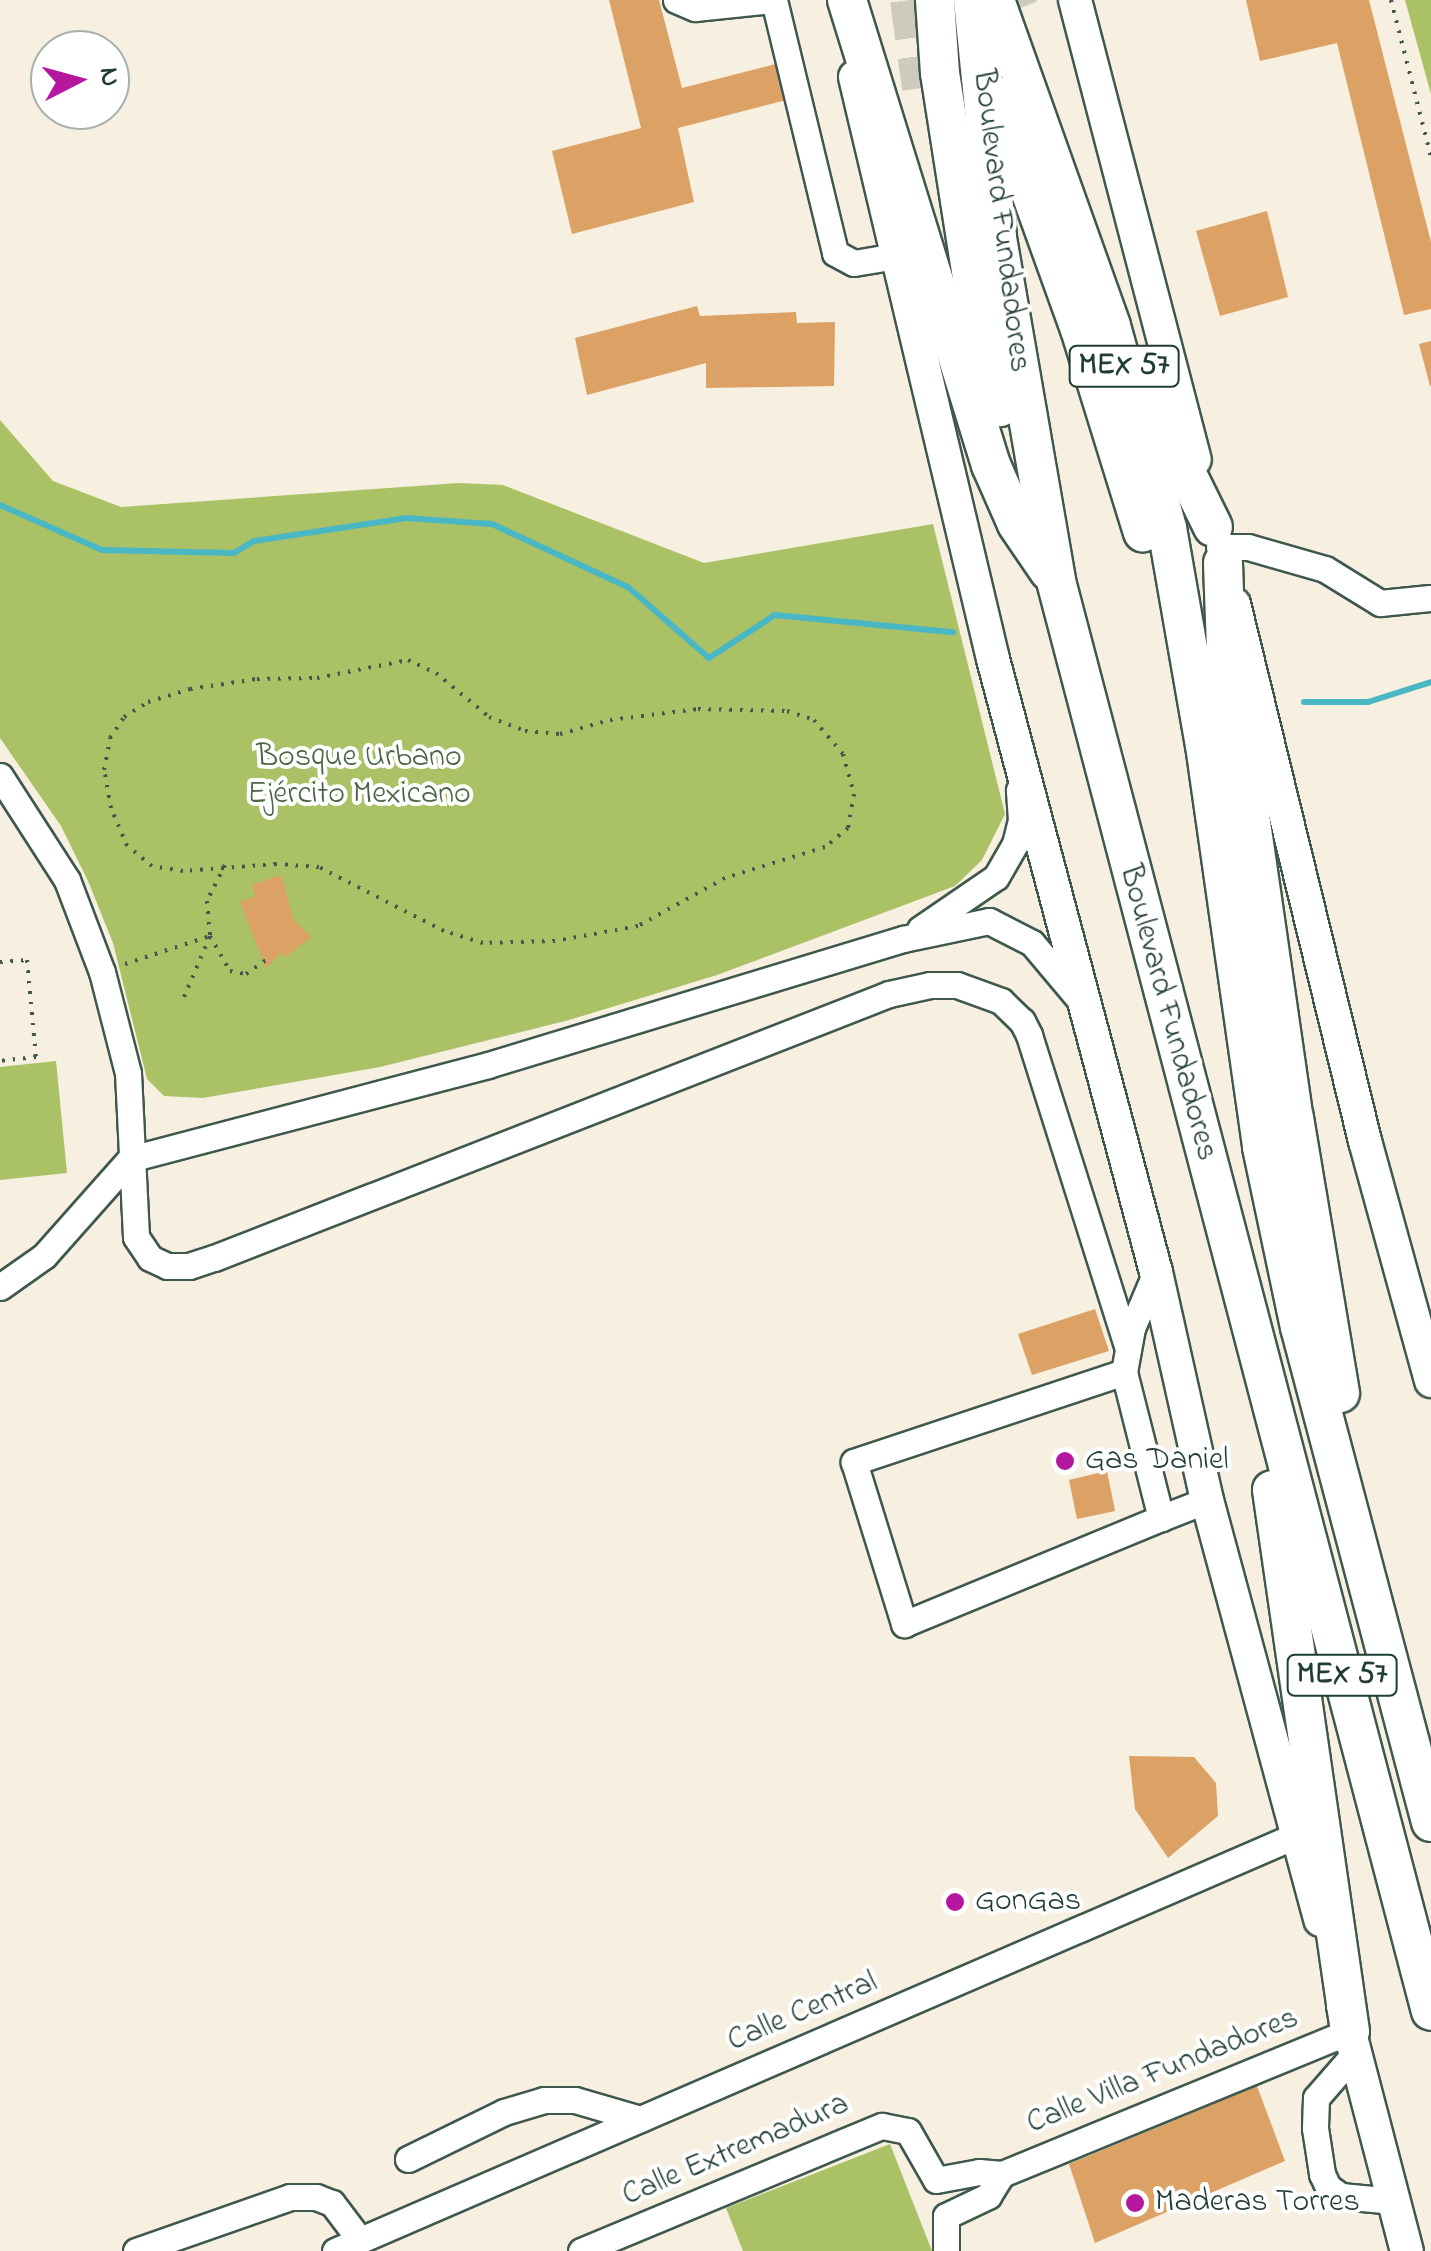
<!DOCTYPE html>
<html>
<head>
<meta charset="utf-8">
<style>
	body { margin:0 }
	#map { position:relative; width:1431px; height:2251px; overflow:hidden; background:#f7efdf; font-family:"Indie Flower",sans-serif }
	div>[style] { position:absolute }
	.green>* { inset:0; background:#aac166 }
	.stream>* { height:6px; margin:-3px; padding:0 3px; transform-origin:3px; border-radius:3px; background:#4ab7c5 }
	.building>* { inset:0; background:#dba165 }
	.highway-tunnel>* { height:38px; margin-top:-19px; transform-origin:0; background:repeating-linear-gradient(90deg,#cccbbd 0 38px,transparent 0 57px) }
	.path>* { height:4px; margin-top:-2px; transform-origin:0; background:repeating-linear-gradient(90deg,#3f584e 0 2.5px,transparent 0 10.5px) }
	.roads { filter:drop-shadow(2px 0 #3f584e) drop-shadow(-2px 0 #3f584e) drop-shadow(0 2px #3f584e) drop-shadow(0 -2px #3f584e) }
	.minor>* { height:25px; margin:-12.5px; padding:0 12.5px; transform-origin:12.5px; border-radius:12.5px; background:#fff }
	.major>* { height:32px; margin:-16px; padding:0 16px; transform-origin:16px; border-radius:16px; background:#fff }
	.highway>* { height:38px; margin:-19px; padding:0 19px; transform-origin:19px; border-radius:19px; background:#fff }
	.dots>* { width:28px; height:28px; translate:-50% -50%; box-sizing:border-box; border:5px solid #fff; border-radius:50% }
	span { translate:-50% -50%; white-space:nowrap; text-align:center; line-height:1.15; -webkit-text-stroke:8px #fff; paint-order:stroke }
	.shield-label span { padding:2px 8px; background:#fff; border:2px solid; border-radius:8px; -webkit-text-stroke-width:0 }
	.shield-label { font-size:30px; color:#1f3d34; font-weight:700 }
	.street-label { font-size:32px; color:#1f3d34 }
	.park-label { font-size:32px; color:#496543 }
	.poi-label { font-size:32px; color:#1f3d34 }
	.left { translate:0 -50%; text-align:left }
	.north { position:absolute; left:30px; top:30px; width:100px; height:100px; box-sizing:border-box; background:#fff; border:2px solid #a5b1ae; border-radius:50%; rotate:84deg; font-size:28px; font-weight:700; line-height:40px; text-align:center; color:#1f3d34 }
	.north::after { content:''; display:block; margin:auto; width:35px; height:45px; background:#b5179e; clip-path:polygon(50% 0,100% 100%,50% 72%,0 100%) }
</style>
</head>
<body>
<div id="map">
	<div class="green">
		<i style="clip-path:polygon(1405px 0,1431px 0,1431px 94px)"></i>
		<i style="clip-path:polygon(0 420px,53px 481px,121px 507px,459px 483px,503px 485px,704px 563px,933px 524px,1005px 814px,982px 860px,955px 886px,717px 975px,569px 1020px,380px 1067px,203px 1098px,164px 1096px,147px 1079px,113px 943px,88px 881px,61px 826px,0 738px)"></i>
		<i style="clip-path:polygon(56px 1061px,67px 1173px,0 1180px,0 1067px)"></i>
		<i style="clip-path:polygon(890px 2144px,932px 2251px,743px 2251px,726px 2208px)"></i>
	</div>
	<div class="stream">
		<i style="left:0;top:505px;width:111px;rotate:23.8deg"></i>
		<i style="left:102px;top:550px;width:132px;rotate:1.3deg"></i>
		<i style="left:234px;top:553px;width:23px;rotate:-31deg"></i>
		<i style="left:254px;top:541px;width:154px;rotate:-8.6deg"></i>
		<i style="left:406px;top:518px;width:86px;rotate:4deg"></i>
		<i style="left:492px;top:524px;width:150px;rotate:24.9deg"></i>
		<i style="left:628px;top:587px;width:108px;rotate:41.2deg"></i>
		<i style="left:709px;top:658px;width:79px;rotate:-33.1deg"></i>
		<i style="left:775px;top:615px;width:179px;rotate:5.5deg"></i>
		<i style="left:1304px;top:702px;width:64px"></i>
		<i style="left:1368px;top:702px;width:66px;rotate:-17.6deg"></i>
	</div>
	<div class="building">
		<i style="clip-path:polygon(609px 0,659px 0,682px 88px,783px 62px,790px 99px,678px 128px,694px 202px,572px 234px,552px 151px,641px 128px)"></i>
		<i style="clip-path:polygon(1246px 0,1369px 0,1431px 242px,1431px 309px,1404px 315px,1337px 43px,1260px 61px)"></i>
		<i style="clip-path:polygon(1267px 211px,1288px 297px,1220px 316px,1196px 231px)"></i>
		<i style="clip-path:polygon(697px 306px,700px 316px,796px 312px,797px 323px,835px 322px,834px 386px,706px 388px,706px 363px,587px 395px,575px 338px)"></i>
		<i style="clip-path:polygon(1431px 341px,1431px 386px,1430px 386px,1419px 344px)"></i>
		<i style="clip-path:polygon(281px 875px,294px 920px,311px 937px,286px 957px,281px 953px,266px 968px,240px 902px,255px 896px,252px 885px)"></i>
		<i style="clip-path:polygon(1095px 1309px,1109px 1351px,1032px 1375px,1018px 1334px)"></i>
		<i style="clip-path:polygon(1107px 1471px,1115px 1511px,1077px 1519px,1069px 1480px)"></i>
		<i style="clip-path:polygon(1129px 1756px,1194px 1757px,1216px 1783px,1218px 1816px,1168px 1858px,1135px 1809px)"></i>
		<i style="clip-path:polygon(1257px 2086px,1285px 2161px,1095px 2243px,1069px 2164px)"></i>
	</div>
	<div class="highway-tunnel">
		<i style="left:909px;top:0;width:89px;rotate:82.2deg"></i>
		<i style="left:1016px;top:0;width:9px;rotate:69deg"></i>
	</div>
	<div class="path">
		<i style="left:1391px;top:0;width:162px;rotate:75.7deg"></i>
		<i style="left:408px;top:660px;width:31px;rotate:25deg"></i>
		<i style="left:436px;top:673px;width:69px;rotate:39.7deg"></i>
		<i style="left:489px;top:717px;width:39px;rotate:21deg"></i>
		<i style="left:525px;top:731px;width:35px;rotate:5deg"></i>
		<i style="left:560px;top:734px;width:52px;rotate:-15.6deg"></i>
		<i style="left:610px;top:720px;width:89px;rotate:-7.1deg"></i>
		<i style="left:698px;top:709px;width:89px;rotate:1.3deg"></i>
		<i style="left:787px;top:711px;width:28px;rotate:18deg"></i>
		<i style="left:814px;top:720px;width:45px;rotate:49.5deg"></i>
		<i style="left:843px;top:754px;width:41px;rotate:74.6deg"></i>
		<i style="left:854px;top:794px;width:35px;rotate:100deg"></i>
		<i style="left:848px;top:828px;width:30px;rotate:140deg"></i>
		<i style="left:825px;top:847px;width:105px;rotate:162.8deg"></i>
		<i style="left:725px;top:878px;width:99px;rotate:151.1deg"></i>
		<i style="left:638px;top:926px;width:84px;rotate:169.8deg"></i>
		<i style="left:555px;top:941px;width:72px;rotate:178.4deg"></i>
		<i style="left:483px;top:943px;width:41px;rotate:-162.9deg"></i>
		<i style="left:444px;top:931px;width:140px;rotate:-152.9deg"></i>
		<i style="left:319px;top:867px;width:43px;rotate:-176deg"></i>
		<i style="left:276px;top:864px;width:93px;rotate:175.7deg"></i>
		<i style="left:183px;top:871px;width:31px;rotate:-171deg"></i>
		<i style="left:152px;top:866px;width:32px;rotate:-141deg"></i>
		<i style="left:127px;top:846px;width:41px;rotate:-112.8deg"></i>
		<i style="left:111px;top:808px;width:39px;rotate:-100deg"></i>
		<i style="left:104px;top:770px;width:33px;rotate:-79deg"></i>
		<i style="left:110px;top:738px;width:25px;rotate:-56deg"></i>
		<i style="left:124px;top:717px;width:28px;rotate:-32deg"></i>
		<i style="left:148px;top:702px;width:44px;rotate:-17.2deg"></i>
		<i style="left:190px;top:689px;width:68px;rotate:-8.5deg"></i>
		<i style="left:257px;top:679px;width:60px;rotate:-1deg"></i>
		<i style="left:317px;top:678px;width:93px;rotate:-11.2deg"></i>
		<i style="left:225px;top:865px;width:40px;rotate:116.6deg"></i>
		<i style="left:207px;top:901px;width:35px;rotate:85deg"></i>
		<i style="left:210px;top:936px;width:40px;rotate:60.3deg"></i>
		<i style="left:230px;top:971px;width:16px;rotate:11deg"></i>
		<i style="left:246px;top:974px;width:28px;rotate:-35deg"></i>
		<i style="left:0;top:962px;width:27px;rotate:-4deg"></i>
		<i style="left:27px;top:960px;width:97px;rotate:84.7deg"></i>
		<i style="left:36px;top:1057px;width:36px;rotate:174deg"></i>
		<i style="left:125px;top:964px;width:89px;rotate:-18.2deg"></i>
		<i style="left:184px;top:997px;width:66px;rotate:-66.9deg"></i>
	</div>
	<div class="roads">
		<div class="minor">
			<i style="left:676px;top:0;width:21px;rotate:23deg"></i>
			<i style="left:695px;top:8px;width:77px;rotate:-5.9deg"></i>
			<i style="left:774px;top:0;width:260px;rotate:76.4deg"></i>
			<i style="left:835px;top:253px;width:21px;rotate:28deg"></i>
			<i style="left:854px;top:263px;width:43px;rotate:-9.5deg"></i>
			<i style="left:1219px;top:547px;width:29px"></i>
			<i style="left:1248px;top:547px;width:80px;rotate:15.9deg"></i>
			<i style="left:1325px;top:569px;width:65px;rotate:31.7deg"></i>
			<i style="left:1380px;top:603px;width:50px;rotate:-5.7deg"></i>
			<i style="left:0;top:776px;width:124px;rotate:57.2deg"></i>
			<i style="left:67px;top:880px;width:98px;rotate:69.2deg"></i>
			<i style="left:102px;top:972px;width:104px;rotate:75.6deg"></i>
			<i style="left:128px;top:1073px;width:164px;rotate:87.2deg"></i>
			<i style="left:136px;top:1237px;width:25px;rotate:56deg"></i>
			<i style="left:150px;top:1258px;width:19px;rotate:25deg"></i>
			<i style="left:167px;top:1266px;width:22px"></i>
			<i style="left:189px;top:1266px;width:26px;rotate:-18deg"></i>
			<i style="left:214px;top:1258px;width:725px;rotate:-21.36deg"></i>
			<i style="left:889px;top:994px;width:42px;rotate:-12.4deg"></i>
			<i style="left:930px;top:985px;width:27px"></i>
			<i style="left:957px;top:985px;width:47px;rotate:20deg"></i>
			<i style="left:1001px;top:1001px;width:29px;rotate:44deg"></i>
			<i style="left:1022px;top:1021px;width:16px;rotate:63deg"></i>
			<i style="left:1029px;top:1035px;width:329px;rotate:72.5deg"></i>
			<i style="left:920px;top:929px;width:92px;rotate:-34.4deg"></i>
			<i style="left:996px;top:877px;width:38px;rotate:-60deg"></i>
			<i style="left:1015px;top:844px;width:25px;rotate:-76deg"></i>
			<i style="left:1021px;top:820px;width:30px;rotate:-94deg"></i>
			<i style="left:130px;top:1159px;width:370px;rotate:-14.7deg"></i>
			<i style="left:488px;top:1065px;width:434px;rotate:-16.9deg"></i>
			<i style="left:903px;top:939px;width:88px;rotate:-11.8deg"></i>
			<i style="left:989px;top:921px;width:48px;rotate:27.1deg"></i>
			<i style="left:1032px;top:943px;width:75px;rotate:49.9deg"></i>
			<i style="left:1156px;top:1272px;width:61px;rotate:113.2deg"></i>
			<i style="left:1132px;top:1328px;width:45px;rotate:100.3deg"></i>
			<i style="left:1124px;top:1372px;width:151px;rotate:75.8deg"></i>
			<i style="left:1161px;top:1518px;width:49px;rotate:-21.4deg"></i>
			<i style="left:0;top:1287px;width:54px;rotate:-35.2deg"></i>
			<i style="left:44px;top:1256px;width:130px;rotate:-48.4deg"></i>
			<i style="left:1124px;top:1372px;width:285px;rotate:161.6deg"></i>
			<i style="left:854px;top:1462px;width:170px;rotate:72.8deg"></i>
			<i style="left:904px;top:1624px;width:278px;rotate:-22.4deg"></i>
			<i style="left:1356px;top:2052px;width:61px;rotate:131deg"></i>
			<i style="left:1316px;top:2098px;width:30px;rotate:92deg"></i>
			<i style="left:1315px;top:2128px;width:47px;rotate:81.3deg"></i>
			<i style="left:1322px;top:2174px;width:14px;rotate:65deg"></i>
			<i style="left:1328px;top:2187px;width:16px;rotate:35deg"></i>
			<i style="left:1341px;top:2196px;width:53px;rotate:5.4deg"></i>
			<i style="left:408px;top:2159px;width:107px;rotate:-26.1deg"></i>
			<i style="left:504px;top:2112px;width:42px;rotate:-16.7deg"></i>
			<i style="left:544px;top:2100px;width:31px"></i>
			<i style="left:575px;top:2100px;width:68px;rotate:16.3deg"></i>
			<i style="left:136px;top:2251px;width:163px;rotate:-19.3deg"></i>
			<i style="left:290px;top:2197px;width:26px"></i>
			<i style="left:316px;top:2197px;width:17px;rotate:21deg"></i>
			<i style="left:332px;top:2203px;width:46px;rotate:52.9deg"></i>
			<i style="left:335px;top:2251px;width:1048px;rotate:-23.39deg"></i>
			<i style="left:581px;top:2251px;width:326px;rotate:-22.6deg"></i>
			<i style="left:882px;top:2126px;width:26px;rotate:11deg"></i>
			<i style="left:908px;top:2131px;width:56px;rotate:60.3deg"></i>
			<i style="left:936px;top:2180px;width:44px;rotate:-10.5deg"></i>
			<i style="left:979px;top:2172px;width:23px;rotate:5deg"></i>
			<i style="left:1002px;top:2174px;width:376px;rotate:-22.3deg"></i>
			<i style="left:946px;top:2251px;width:35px;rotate:-90deg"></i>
			<i style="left:946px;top:2216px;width:47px;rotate:-25.5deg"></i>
			<i style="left:988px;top:2196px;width:26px;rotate:-58deg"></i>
		</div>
		<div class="major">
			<i style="left:1075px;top:0;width:475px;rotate:75.4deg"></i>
			<i style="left:855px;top:77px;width:598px;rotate:76.66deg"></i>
			<i style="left:993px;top:659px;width:634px;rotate:75.11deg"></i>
			<i style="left:1156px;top:1272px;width:234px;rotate:77.4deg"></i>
			<i style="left:1207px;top:1500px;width:435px;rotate:74.9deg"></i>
			<i style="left:1234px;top:604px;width:553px;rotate:76.29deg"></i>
			<i style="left:1365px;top:1141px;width:249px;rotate:74.6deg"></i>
			<i style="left:1343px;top:2006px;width:253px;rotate:75.4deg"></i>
		</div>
		<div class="highway">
			<i style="left:847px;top:0;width:487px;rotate:72.8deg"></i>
			<i style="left:991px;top:465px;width:64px;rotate:66.2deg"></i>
			<i style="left:1017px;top:524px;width:57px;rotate:55.8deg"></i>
			<i style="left:935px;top:0;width:73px;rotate:86.1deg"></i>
			<i style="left:940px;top:73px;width:220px;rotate:81.1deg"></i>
			<i style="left:974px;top:290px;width:120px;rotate:77.5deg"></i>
			<i style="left:973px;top:0;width:239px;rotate:84.2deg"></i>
			<i style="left:997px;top:238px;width:348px;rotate:80.2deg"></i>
			<i style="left:1056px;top:581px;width:1478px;rotate:75.31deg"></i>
			<i style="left:995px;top:0;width:346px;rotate:70.4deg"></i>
			<i style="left:1111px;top:326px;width:210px;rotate:74.5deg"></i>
			<i style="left:1167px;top:528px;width:220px;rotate:80.1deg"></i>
			<i style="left:1205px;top:745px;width:406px;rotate:81.9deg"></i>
			<i style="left:1262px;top:1147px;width:184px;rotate:78.1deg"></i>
			<i style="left:1300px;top:1327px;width:512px;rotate:75.18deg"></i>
			<i style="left:996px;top:96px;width:248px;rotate:70.2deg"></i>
			<i style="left:1080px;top:329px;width:213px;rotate:72.8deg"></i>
			<i style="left:1155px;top:392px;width:68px;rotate:70.2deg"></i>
			<i style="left:1178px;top:456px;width:79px;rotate:63.8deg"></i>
			<i style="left:1223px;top:563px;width:86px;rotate:88deg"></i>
			<i style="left:1226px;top:649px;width:474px;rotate:81.8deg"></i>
			<i style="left:1294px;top:1118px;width:279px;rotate:80.5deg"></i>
			<i style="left:1272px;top:1490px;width:547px;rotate:81.8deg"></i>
		</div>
	</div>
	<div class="dots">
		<i style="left:1065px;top:1461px;background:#b5179e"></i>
		<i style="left:955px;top:1902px;background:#b5179e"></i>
		<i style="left:1135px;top:2203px;background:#b5179e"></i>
	</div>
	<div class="shield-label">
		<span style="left:1124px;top:366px">MEX 57</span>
		<span style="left:1342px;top:1675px">MEX 57</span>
	</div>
	<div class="street-label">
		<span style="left:1000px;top:221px;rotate:83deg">Boulevard Fundadores</span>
		<span style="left:1167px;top:1013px;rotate:75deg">Boulevard Fundadores</span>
		<span style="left:803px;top:2013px;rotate:-23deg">Calle Central</span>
		<span style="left:1163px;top:2072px;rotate:-22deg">Calle Villa Fundadores</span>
		<span style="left:736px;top:2151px;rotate:-23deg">Calle Extremadura</span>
	</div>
	<div class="park-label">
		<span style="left:359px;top:777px">Bosque Urbano<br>Ejército Mexicano</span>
	</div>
	<div class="poi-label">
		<span class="left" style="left:1085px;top:1461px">Gas Daniel</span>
		<span class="left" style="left:975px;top:1902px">GonGas</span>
		<span class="left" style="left:1155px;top:2203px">Maderas Torres</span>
	</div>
	<div class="north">N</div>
</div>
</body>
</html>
